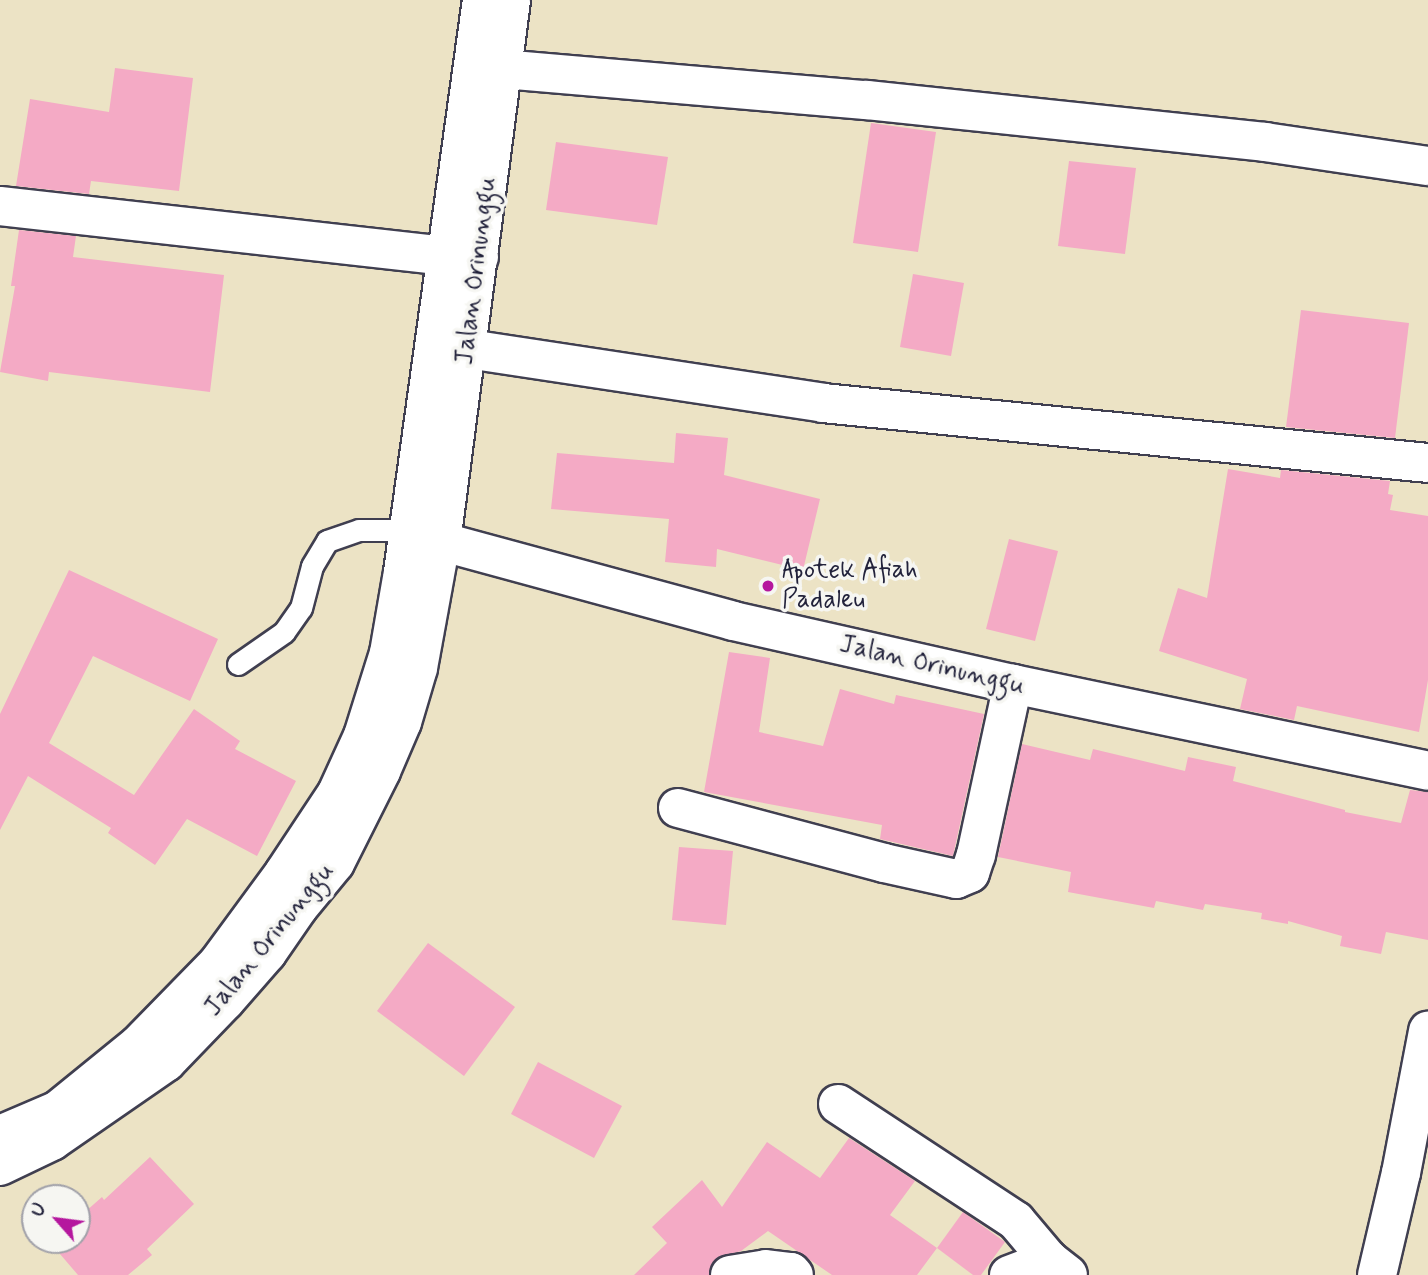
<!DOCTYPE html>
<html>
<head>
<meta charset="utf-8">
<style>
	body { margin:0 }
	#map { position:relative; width:1428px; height:1275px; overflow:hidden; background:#ece3c5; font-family:Mynerve,sans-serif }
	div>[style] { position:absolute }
	.building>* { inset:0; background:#f4aac5 }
	.roads { filter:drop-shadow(2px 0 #403f50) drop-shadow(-2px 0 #403f50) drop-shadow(0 2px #403f50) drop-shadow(0 -2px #403f50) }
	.service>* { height:21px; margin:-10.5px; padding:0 10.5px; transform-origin:10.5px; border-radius:10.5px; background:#fff }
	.minor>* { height:38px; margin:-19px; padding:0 19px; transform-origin:19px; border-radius:19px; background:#fff }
	.tertiary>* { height:38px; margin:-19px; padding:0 19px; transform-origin:19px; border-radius:19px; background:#fff }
	.dots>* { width:19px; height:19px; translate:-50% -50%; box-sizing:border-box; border:4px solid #f6f6f2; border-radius:50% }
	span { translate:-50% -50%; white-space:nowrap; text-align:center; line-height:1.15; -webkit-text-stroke:7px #f6f6f2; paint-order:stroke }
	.street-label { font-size:26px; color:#22223b }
	.poi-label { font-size:26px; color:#22223b }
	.left { translate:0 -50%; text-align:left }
	.north { position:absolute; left:21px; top:1184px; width:70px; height:70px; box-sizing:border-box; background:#f6f6f2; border:2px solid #a1a1a9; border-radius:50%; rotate:298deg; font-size:19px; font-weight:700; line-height:28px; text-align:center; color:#22223b }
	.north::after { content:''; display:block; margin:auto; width:24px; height:32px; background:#b5179e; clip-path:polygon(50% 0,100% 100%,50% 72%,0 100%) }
</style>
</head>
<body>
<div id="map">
	<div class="building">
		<i style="clip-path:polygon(115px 68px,193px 78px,179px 191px,91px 181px,89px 194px,16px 186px,30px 99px,109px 112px)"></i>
		<i style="clip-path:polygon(871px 123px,936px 132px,918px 252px,853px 243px)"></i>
		<i style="clip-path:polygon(556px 142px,668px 157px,657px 225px,546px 210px)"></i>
		<i style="clip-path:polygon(1069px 161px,1136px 168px,1125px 254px,1058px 246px)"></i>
		<i style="clip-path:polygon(19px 230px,76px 236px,73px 257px,224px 275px,210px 392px,49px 372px,48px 381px,0 372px,15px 286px,11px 286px)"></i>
		<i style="clip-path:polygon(913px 274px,964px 283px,951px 356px,900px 347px)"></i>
		<i style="clip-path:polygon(1301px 310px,1409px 323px,1395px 438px,1286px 427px)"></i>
		<i style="clip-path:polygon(676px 433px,728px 438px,724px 475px,820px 499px,803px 570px,717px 549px,716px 567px,665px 562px,669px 519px,551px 509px,557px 453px,674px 463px)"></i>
		<i style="clip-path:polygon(1228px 469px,1280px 478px,1281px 470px,1390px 481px,1388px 494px,1393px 495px,1390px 510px,1428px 516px,1428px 680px,1419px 732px,1297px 706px,1294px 720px,1240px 709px,1247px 679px,1159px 651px,1178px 588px,1207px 598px)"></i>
		<i style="clip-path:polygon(1009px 539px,1058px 551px,1035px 641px,986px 629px)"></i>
		<i style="clip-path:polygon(69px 570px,218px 639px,190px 701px,93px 656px,49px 743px,134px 795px,194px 709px,240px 741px,235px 749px,296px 781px,257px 856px,187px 819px,155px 865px,108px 833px,111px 828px,28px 776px,0 830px,0 714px)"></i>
		<i style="clip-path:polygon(729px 652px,770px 658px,759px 732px,823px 746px,840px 689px,894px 704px,896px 695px,984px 714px,953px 856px,880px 839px,882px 825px,704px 792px)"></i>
		<i style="clip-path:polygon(1022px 744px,1090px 760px,1093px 749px,1185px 771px,1188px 757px,1236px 767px,1233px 781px,1345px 810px,1345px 812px,1401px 823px,1410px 790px,1428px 792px,1428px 940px,1386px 932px,1381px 954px,1340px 946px,1342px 936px,1288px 921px,1288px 924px,1261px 919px,1262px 913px,1205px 904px,1203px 910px,1156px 901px,1154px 908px,1068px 892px,1071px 872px,998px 857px)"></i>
		<i style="clip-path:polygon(679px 847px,733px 851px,726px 925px,672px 920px)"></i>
		<i style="clip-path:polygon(428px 943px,515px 1007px,464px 1076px,377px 1011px)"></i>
		<i style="clip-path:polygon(538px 1062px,622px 1106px,594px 1158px,511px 1114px)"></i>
		<i style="clip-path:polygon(849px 1138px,915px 1181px,890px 1215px,937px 1248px,917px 1275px,832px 1275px,768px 1231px,741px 1251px,717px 1258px,709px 1275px,634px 1275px,667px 1243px,652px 1227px,702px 1180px,722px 1207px,767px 1142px,820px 1178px)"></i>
		<i style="clip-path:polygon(150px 1157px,194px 1204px,147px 1249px,152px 1255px,128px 1275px,78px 1275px,48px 1240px,77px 1240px,77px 1219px,102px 1197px,104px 1200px)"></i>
		<i style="clip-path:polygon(963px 1212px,1005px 1242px,981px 1275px,973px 1275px,937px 1248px)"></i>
	</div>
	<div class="roads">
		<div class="service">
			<i style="left:238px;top:664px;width:56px;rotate:-34.8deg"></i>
			<i style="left:284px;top:632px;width:29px;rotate:-55deg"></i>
			<i style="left:301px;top:608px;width:43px;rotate:-75.3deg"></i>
			<i style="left:312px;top:566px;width:29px;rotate:-59deg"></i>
			<i style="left:327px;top:541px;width:34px;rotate:-19deg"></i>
			<i style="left:359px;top:530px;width:50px"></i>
		</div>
		<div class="minor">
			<i style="left:502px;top:69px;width:366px;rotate:4.9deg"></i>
			<i style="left:867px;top:100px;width:400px;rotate:6deg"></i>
			<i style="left:1265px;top:142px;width:165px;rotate:8.4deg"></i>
			<i style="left:0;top:206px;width:450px;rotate:6.4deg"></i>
			<i style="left:447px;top:256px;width:32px;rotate:2deg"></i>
			<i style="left:468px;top:349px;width:359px;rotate:8.6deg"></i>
			<i style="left:823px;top:403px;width:608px;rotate:5.66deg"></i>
			<i style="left:410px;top:533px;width:335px;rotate:15.2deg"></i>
			<i style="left:733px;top:621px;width:287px;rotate:12.7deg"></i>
			<i style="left:1013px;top:684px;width:424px;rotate:11.8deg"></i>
			<i style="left:678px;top:808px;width:213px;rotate:14.9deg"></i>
			<i style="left:884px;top:863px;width:74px;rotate:12.5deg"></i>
			<i style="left:956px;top:879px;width:15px;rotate:-23deg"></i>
			<i style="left:970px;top:873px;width:19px;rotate:-72deg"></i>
			<i style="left:976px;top:855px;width:175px;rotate:-77.8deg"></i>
			<i style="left:838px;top:1104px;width:213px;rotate:33.3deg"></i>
			<i style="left:1016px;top:1221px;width:51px;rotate:49.8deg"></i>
			<i style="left:730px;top:1275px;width:36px;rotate:-9deg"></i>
			<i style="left:766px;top:1269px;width:25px;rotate:7deg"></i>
			<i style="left:791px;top:1272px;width:4px;rotate:45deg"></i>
			<i style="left:1009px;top:1275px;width:43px;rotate:-20.6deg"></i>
			<i style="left:1049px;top:1260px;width:24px;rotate:38deg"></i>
			<i style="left:1377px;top:1275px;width:105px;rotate:-76.8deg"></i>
			<i style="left:1401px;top:1173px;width:145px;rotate:-79.2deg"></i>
		</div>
		<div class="tertiary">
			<i style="left:0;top:1135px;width:63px;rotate:-23.3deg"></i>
			<i style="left:58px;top:1110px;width:103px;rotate:-39.1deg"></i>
			<i style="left:138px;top:1045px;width:115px;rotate:-45.7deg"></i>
			<i style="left:218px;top:963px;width:112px;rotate:-53.7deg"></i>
			<i style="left:284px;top:873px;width:96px;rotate:-56.5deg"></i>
			<i style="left:337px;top:793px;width:63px;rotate:-65.5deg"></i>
			<i style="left:363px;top:736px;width:87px;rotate:-72.6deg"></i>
			<i style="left:389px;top:653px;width:82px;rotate:-80.2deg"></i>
			<i style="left:403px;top:572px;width:577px;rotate:-82.14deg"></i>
			<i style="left:0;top:1166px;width:58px;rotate:-25.7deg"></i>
			<i style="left:52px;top:1141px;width:139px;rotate:-34.7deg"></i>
			<i style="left:166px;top:1062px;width:85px;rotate:-46deg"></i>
			<i style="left:225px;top:1001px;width:64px;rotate:-48.8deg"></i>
			<i style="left:267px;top:953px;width:55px;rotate:-55.4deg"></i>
			<i style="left:298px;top:908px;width:58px;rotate:-50.6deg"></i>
			<i style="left:335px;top:863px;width:103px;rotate:-63.4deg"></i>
			<i style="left:381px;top:771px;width:53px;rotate:-66.8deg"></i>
			<i style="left:402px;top:722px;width:56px;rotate:-73.5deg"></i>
			<i style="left:418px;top:668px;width:128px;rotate:-79.7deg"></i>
			<i style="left:441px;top:542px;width:547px;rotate:-82.64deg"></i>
		</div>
	</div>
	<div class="dots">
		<i style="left:768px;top:586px;background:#b5179e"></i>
	</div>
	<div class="street-label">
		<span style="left:477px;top:271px;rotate:-83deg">Jalan Orinunggu</span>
		<span style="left:932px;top:666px;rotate:13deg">Jalan Orinunggu</span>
		<span style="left:270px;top:940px;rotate:-51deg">Jalan Orinunggu</span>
	</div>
	<div class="poi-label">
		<span class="left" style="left:782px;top:586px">Apotek Afiah<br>Padaleu</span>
	</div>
	<div class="north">U</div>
</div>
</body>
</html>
